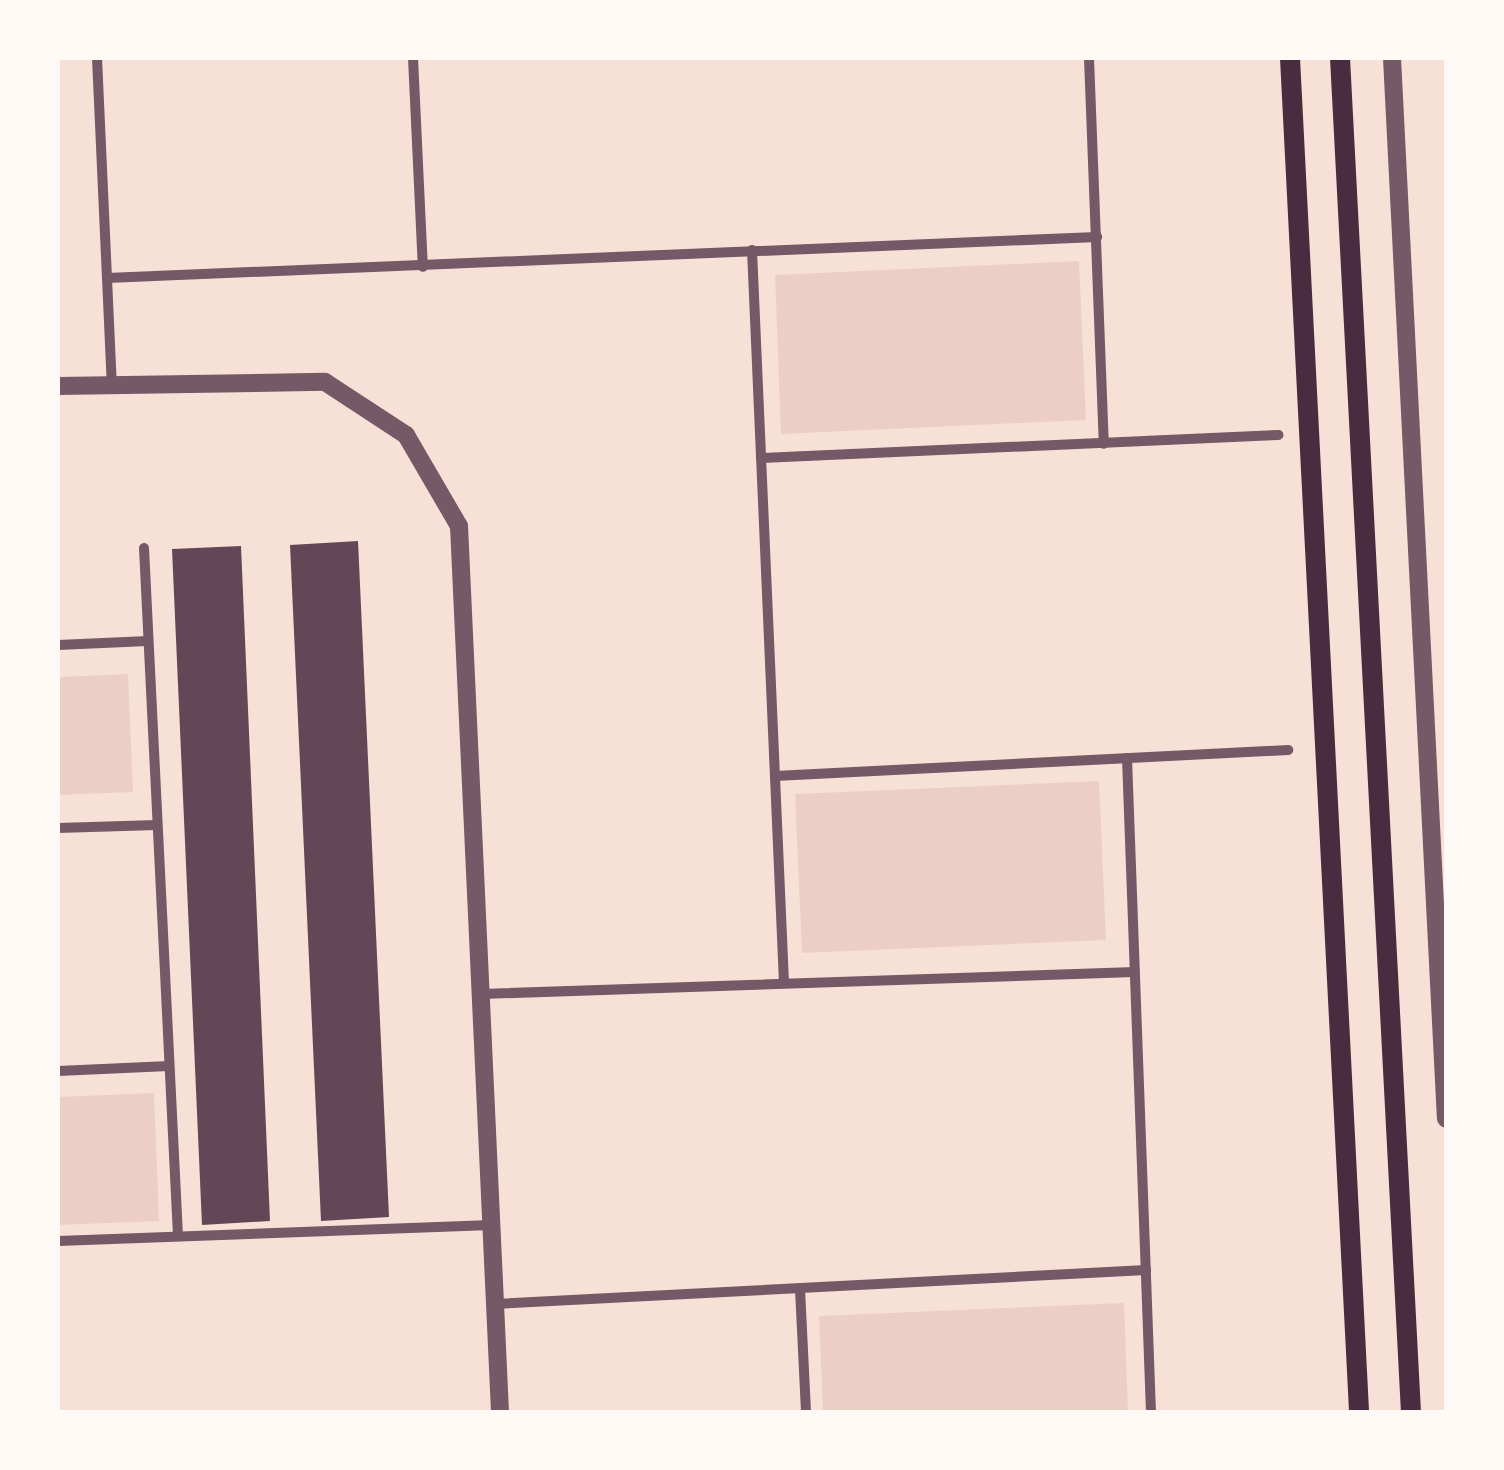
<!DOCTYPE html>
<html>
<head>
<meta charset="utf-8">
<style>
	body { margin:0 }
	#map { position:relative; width:1504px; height:1470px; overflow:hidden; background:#f7e1d7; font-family:Merriweather,serif }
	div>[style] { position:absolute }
	.green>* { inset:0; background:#ebcfc5 }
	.building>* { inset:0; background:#644757 }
	.minor>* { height:10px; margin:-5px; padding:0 5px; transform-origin:5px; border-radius:5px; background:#755966 }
	.tertiary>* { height:18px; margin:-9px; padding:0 9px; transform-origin:9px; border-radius:9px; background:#755966 }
	.secondary>* { height:20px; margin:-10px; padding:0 10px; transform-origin:10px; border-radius:10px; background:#4a2c40 }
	span { translate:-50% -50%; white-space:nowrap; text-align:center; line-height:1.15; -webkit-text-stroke:9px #fffaf5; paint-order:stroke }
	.frame { position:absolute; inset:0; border:60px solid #fffaf5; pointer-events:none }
</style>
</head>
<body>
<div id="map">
	<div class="green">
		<i style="clip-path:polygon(1079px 261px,1086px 420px,781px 434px,775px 275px)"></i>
		<i style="clip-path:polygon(128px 674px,133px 792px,58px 795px,58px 677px)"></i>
		<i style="clip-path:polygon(1099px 781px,1106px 940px,802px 953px,795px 794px)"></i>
		<i style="clip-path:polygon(154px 1093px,159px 1221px,58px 1225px,58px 1097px)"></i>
		<i style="clip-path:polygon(1124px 1303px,1128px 1412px,823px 1412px,819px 1316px)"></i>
	</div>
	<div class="building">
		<i style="clip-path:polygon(358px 541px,389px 1217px,321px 1221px,290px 545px)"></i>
		<i style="clip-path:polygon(241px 546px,270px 1221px,202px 1225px,172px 549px)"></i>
	</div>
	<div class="minor">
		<i style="left:97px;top:58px;width:327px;rotate:87.4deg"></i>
		<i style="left:413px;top:58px;width:209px;rotate:87.3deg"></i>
		<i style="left:1089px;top:58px;width:386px;rotate:87.8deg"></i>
		<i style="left:752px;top:250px;width:734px;rotate:87.5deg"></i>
		<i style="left:107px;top:278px;width:991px;rotate:-2.37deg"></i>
		<i style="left:761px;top:458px;width:518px;rotate:-2.55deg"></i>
		<i style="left:144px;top:548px;width:688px;rotate:87.17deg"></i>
		<i style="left:58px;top:645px;width:90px;rotate:-2.5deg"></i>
		<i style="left:1127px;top:758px;width:654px;rotate:87.9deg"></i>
		<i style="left:775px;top:776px;width:514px;rotate:-2.9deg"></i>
		<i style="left:58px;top:828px;width:99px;rotate:-1.7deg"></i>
		<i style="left:482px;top:994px;width:653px;rotate:-1.93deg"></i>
		<i style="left:58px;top:1071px;width:111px;rotate:-2.6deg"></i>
		<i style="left:58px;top:1241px;width:434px;rotate:-2.1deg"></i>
		<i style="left:800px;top:1289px;width:123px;rotate:87.2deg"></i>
		<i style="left:495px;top:1304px;width:652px;rotate:-2.99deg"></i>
	</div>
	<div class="tertiary">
		<i style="left:1392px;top:58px;width:1062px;rotate:87.09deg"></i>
		<i style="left:58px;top:386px;width:267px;rotate:-0.9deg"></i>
		<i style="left:325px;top:382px;width:97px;rotate:33.2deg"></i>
		<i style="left:406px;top:435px;width:105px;rotate:59.8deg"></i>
		<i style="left:459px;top:526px;width:887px;rotate:87.35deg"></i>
	</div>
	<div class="secondary">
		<i style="left:1290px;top:58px;width:1356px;rotate:87.08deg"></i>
		<i style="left:1340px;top:58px;width:1356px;rotate:87deg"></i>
	</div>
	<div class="frame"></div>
</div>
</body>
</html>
